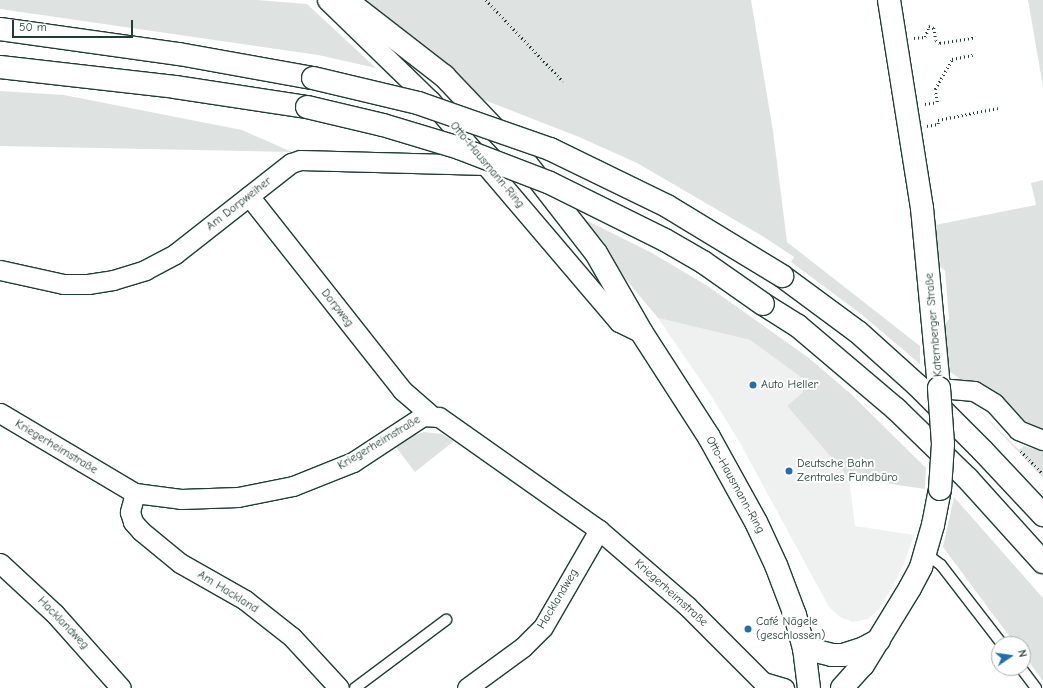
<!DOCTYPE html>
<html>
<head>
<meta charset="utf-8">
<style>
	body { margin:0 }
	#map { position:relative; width:1043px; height:688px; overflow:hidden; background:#fff; font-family:"Comic Neue",sans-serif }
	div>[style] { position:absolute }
	.built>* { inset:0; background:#eef1f0 }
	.green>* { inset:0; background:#dee3e2 }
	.path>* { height:2.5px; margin-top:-1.25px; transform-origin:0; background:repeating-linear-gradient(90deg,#1f3d34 0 1px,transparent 0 4px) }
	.roads { filter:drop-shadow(1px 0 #1f3d34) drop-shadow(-1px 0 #1f3d34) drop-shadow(0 1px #1f3d34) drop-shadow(0 -1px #1f3d34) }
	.service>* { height:10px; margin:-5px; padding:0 5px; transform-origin:5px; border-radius:5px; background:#fff }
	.minor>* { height:19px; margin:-9.5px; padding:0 9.5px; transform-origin:9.5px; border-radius:9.5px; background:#fff }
	.tertiary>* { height:22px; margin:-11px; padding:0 11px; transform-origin:11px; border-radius:11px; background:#fff }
	.motorway>* { height:22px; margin:-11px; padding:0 11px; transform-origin:11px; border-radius:11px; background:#fff }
	.bridges { filter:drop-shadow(1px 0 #1f3d34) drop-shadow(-1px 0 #1f3d34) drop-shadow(0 1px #1f3d34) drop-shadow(0 -1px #1f3d34) }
	.tertiary-bridge>* { height:22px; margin:-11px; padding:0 11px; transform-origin:11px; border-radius:11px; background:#fff }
	.motorway-bridge>* { height:22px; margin:-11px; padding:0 11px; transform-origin:11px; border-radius:11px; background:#fff }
	.dots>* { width:11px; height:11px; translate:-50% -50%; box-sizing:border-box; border:2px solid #fff; border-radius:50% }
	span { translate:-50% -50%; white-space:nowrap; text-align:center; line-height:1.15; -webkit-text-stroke:4px #fff; paint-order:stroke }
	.street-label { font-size:12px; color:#1f3d34 }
	.poi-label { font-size:12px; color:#1f3d34 }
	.left { translate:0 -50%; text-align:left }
	.north { position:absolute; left:991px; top:636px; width:40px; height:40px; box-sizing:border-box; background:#fff; border:1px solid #a5b1ae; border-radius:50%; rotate:77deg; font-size:11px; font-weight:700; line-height:16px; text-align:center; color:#1f3d34 }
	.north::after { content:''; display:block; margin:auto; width:14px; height:18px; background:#1f6fb2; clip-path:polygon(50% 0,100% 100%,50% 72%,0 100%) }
	.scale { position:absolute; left:12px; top:20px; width:121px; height:18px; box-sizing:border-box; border:2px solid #1f3d34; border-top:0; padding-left:5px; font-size:12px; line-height:14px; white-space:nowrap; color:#1f3d34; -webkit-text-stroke:3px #fff; paint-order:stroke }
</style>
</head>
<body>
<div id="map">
	<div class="built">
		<i style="clip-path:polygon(658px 318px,750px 340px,802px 378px,803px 392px,787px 406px,849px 478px,855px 526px,914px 535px,904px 564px,890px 591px,879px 609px,868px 619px,853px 622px,840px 617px,829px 607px,740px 443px,710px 394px)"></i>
	</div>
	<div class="green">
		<i style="clip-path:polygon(0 0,257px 0,307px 4px,376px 68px,318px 55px,0 9px)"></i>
		<i style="clip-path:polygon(364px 0,751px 0,773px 131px,787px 242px,920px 346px,920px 364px,861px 314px,791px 262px,794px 257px,764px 237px,637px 163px,579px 137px,479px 98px)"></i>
		<i style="clip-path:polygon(1028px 0,1043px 0,1043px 87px)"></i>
		<i style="clip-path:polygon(0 91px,64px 95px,242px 130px,292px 152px,0 146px)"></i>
		<i style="clip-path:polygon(1043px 180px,1043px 430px,1024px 421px,989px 388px,962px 380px,950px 372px,944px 325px,949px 319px,945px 271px,940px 266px,935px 225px,1036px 205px,1031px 183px)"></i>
		<i style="clip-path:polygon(570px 212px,652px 253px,706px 285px,809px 358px,852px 395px,926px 468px,925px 489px,849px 478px,787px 406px,803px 392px,802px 378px,750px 340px,658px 318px)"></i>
		<i style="clip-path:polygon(972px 403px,1019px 450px,1024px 446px,1043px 451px,1043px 478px)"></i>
		<i style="clip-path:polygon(424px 432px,442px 434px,454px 441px,415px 472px,395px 446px,406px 438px)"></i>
		<i style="clip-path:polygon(954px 497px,1043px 598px,1043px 681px,1023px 654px,1023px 644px,1015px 644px,943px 547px)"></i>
	</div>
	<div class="path">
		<i style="left:486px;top:0;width:112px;rotate:46.5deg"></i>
		<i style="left:914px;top:38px;width:11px;rotate:-5deg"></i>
		<i style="left:925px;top:37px;width:12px;rotate:-70deg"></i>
		<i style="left:929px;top:26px;width:5px;rotate:22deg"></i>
		<i style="left:934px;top:28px;width:12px;rotate:81deg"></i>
		<i style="left:936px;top:40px;width:5px;rotate:37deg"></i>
		<i style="left:940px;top:43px;width:36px;rotate:-9deg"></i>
		<i style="left:925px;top:104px;width:12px;rotate:-9deg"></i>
		<i style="left:937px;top:102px;width:13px;rotate:-99deg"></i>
		<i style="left:935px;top:89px;width:34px;rotate:-60deg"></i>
		<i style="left:952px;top:59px;width:21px;rotate:-11deg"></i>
		<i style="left:927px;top:126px;width:11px;rotate:-10deg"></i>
		<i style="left:938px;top:124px;width:4px;rotate:-90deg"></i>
		<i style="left:938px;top:120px;width:61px;rotate:-11.3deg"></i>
		<i style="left:1021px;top:451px;width:32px;rotate:46deg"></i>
	</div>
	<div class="roads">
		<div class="service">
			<i style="left:925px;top:553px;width:20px;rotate:37deg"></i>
			<i style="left:941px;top:565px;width:100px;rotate:52.3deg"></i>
			<i style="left:1021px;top:668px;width:25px;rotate:53deg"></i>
			<i style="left:355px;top:688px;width:114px;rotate:-36.8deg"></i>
		</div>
		<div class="minor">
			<i style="left:327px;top:0;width:144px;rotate:44.2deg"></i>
			<i style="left:430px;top:100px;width:292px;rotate:49.6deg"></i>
			<i style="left:619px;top:322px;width:25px;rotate:26deg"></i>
			<i style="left:249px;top:196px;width:247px;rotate:51.7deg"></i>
			<i style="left:402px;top:390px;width:38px;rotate:41deg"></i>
			<i style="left:0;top:270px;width:65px;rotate:12.5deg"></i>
			<i style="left:63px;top:284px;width:25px"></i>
			<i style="left:88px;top:284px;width:25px;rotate:-9deg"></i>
			<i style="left:113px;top:280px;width:34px;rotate:-17deg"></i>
			<i style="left:145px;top:270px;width:34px;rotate:-28deg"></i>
			<i style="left:175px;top:254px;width:147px;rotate:-38.1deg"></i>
			<i style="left:291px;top:163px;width:9px;rotate:-18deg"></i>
			<i style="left:300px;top:160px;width:187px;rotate:1.5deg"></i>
			<i style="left:939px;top:388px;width:35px;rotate:5deg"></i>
			<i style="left:974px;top:391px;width:23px;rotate:31deg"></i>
			<i style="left:994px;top:403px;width:36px;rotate:48deg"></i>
			<i style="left:1018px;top:430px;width:27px;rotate:22deg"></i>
			<i style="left:0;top:413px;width:157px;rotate:30.7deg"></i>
			<i style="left:135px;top:493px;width:46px;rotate:7.4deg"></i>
			<i style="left:181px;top:499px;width:57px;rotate:-2deg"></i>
			<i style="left:238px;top:497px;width:56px;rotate:-11.3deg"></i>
			<i style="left:293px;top:486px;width:65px;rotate:-21.8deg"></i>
			<i style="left:353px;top:462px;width:84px;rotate:-33.3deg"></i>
			<i style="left:423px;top:416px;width:16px;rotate:4deg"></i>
			<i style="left:439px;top:417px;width:196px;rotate:35.2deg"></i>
			<i style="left:599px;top:530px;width:116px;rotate:40.8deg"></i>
			<i style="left:687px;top:606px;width:107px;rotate:45deg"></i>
			<i style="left:763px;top:682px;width:22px;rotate:16deg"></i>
			<i style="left:135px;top:493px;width:20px;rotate:105deg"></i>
			<i style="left:130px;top:512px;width:10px;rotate:73deg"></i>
			<i style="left:133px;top:522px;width:12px;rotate:48deg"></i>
			<i style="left:141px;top:531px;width:50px;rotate:39.4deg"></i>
			<i style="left:180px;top:563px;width:75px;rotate:29.6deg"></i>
			<i style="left:245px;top:600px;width:60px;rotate:38.2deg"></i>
			<i style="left:292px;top:637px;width:69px;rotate:47.3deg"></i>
			<i style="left:0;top:563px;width:75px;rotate:42.8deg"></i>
			<i style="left:55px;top:614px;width:99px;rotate:48.3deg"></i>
			<i style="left:467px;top:688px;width:69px;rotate:-36.2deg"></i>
			<i style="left:523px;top:647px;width:28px;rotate:-45deg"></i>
			<i style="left:543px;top:627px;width:112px;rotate:-60deg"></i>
		</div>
		<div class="tertiary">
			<i style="left:346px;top:0;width:124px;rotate:37.8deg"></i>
			<i style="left:444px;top:76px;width:113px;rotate:46.4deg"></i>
			<i style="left:522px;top:158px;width:120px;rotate:52.1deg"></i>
			<i style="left:596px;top:253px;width:92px;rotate:60.1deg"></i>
			<i style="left:642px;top:333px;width:124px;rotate:57.2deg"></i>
			<i style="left:709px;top:437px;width:97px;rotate:61.1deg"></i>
			<i style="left:756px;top:522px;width:47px;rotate:65.1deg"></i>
			<i style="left:776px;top:565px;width:53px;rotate:69.2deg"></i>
			<i style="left:795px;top:615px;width:34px;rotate:75deg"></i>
			<i style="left:804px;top:648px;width:40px;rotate:82.9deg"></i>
			<i style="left:889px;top:0;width:211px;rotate:81deg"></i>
			<i style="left:922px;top:208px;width:181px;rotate:84.6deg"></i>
			<i style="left:804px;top:648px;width:29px;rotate:14deg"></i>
			<i style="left:832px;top:655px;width:11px"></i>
			<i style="left:843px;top:655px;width:22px;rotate:-18deg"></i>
			<i style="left:864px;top:648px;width:17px;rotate:-28deg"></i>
			<i style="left:842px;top:688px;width:31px;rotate:-48deg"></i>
			<i style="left:863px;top:665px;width:90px;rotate:-58.6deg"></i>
			<i style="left:910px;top:588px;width:24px;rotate:-62deg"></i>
			<i style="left:921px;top:567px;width:44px;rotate:-74.1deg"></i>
			<i style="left:933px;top:525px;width:37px;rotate:-79deg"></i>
		</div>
		<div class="motorway">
			<i style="left:0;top:29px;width:181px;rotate:8deg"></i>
			<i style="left:179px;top:54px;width:136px;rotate:10.2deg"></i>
			<i style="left:0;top:67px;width:176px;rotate:6.5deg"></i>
			<i style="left:175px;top:87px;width:134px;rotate:8.6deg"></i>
			<i style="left:782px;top:276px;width:94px;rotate:36.4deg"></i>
			<i style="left:858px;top:332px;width:81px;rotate:42deg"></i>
			<i style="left:918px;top:386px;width:92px;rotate:45deg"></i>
			<i style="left:983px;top:451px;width:88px;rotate:46.8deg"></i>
			<i style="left:763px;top:304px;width:41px;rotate:32.2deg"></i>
			<i style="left:798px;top:326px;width:128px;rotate:40.3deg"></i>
			<i style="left:896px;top:409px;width:100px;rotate:44.2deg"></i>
			<i style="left:968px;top:479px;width:112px;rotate:47.9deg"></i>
		</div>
	</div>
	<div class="bridges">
		<div class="tertiary-bridge">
			<i style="left:939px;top:388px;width:56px;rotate:85.9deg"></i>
			<i style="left:943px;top:444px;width:45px;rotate:93.8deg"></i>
		</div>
		<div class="motorway-bridge">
			<i style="left:313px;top:78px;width:108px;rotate:13.4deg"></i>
			<i style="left:418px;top:103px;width:140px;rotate:19.2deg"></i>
			<i style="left:550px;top:149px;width:130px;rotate:26deg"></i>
			<i style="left:667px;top:206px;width:135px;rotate:31.3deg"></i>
			<i style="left:307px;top:107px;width:78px;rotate:13.3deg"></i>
			<i style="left:383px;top:125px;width:79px;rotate:16.8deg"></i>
			<i style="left:459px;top:148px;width:97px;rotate:21deg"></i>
			<i style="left:550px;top:183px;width:128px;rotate:26.4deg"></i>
			<i style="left:665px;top:240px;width:44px;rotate:30.1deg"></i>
			<i style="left:703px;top:262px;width:73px;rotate:35deg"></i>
		</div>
	</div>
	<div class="dots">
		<i style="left:753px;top:385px;background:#1f6fb2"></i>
		<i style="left:789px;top:471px;background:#1f6fb2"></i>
		<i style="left:748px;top:629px;background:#1f6fb2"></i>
	</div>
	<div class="street-label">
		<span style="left:487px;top:165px;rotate:50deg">Otto-Hausmann-Ring</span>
		<span style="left:239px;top:204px;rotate:-38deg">Am Dorpweiher</span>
		<span style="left:337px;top:308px;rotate:52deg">Dorpweg</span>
		<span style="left:934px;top:325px;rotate:-95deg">Katernberger Straße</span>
		<span style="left:379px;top:443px;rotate:-31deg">Kriegerheimstraße</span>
		<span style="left:56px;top:447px;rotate:31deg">Kriegerheimstraße</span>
		<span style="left:735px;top:485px;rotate:61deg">Otto-Hausmann-Ring</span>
		<span style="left:228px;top:592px;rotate:32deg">Am Hackland</span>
		<span style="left:671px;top:593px;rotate:42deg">Kriegerheimstraße</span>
		<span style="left:558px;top:599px;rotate:-59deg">Hacklandweg</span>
		<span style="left:63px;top:623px;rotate:46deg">Hacklandweg</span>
	</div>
	<div class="poi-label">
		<span class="left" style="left:761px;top:385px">Auto Heller</span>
		<span class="left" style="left:797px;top:471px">Deutsche Bahn<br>Zentrales Fundbüro</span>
		<span class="left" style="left:756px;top:629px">Café Nägele<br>(geschlossen)</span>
	</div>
	<div class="north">N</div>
	<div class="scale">50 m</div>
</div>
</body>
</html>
